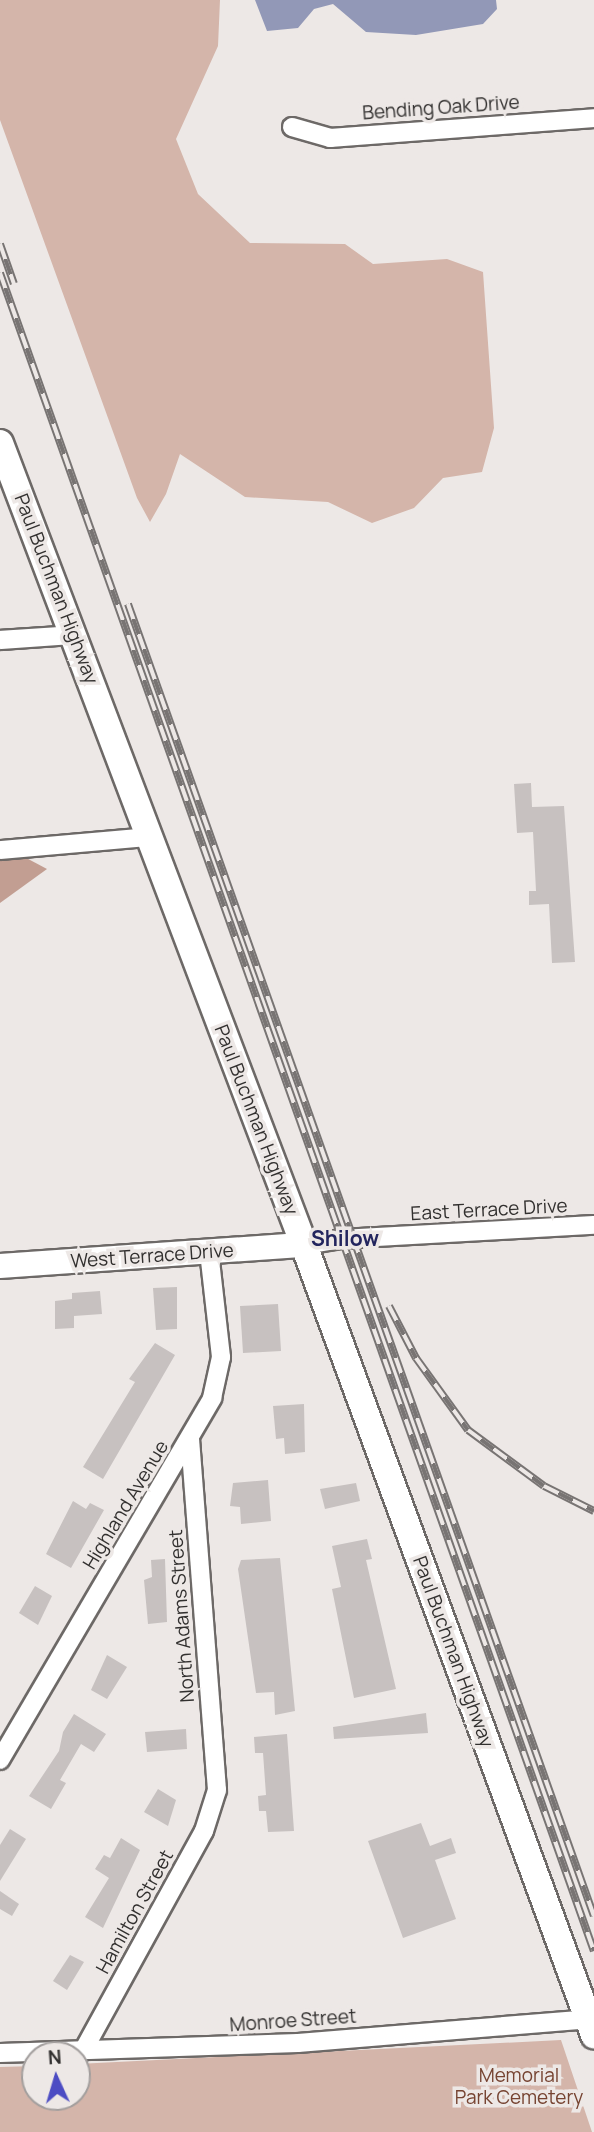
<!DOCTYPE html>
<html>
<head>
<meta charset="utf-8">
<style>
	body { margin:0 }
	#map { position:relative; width:594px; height:2132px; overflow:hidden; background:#ede8e6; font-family:Manrope,sans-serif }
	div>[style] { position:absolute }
	.green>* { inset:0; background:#d4b5aa }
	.forest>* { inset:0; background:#c29e92 }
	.water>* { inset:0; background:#9298b7 }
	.building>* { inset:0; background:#c7c1c0 }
	.roads { filter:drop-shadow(2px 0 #6d6967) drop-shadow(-2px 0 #6d6967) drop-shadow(0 2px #6d6967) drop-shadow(0 -2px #6d6967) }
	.street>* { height:18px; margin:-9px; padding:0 9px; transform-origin:9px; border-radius:9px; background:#fff }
	.secondary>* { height:24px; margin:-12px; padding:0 12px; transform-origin:12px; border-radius:12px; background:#fff }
	.primary>* { height:26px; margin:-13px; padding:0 13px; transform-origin:13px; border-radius:13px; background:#fff }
	.rail>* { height:8px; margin-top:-4px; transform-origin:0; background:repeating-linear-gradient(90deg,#ede8e6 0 16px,#787473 0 32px); box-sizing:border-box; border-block:2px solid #787473 }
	span { translate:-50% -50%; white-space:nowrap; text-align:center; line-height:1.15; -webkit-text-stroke:7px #ede8e6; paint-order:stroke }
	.street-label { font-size:19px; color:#32302f }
	.park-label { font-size:19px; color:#764331 }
	.neighbourhood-label { font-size:21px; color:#23255e; font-weight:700 }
	.north { position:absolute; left:21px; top:2041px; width:70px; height:70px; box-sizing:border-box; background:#ede8e6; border:2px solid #a29e9d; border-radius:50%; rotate:356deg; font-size:19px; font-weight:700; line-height:28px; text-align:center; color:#32302f }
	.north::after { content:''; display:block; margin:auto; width:24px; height:32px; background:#4c4cc3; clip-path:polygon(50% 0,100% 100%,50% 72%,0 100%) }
</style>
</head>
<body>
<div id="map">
	<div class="green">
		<i style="clip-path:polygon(0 0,220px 0,218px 46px,176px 139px,198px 194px,250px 243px,345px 244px,373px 264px,447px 259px,483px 272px,494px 428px,482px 472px,443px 478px,414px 508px,372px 523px,328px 502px,245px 497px,180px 454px,166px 494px,150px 522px,137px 498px,0 120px)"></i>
		<i style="clip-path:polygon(561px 2040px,592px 2132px,0 2132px,0 2067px,35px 2066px,35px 2097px,77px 2097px,77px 2064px)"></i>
	</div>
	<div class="forest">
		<i style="clip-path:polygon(0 844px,47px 869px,0 903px)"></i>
	</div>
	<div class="water">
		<i style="clip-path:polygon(255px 0,496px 0,497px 9px,483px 24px,416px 35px,366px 32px,333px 4px,314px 9px,298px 28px,267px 31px)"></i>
	</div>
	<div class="building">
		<i style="clip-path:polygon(531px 783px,532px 807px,564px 806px,575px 962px,552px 963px,549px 904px,529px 905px,529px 891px,536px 891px,533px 832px,517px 833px,514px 784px)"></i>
		<i style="clip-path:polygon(177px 1287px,177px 1329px,156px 1330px,153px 1288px)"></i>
		<i style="clip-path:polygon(100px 1291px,102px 1314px,74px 1316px,74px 1328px,55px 1329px,55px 1301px,72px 1299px,72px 1293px)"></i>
		<i style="clip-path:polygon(278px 1304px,281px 1351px,243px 1353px,240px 1306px)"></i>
		<i style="clip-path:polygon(155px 1343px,175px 1355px,103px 1479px,83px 1467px,135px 1382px,129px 1379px)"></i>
		<i style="clip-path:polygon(304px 1404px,305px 1452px,285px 1454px,284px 1438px,276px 1439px,273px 1406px)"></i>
		<i style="clip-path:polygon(268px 1480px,271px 1521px,241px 1524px,240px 1507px,230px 1506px,233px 1483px)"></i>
		<i style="clip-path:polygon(356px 1483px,360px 1501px,325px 1509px,320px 1489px)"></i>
		<i style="clip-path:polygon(73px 1501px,86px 1509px,90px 1503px,104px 1510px,71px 1568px,46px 1554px)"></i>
		<i style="clip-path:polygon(367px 1539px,372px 1559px,366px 1560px,396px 1689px,354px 1698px,332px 1589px,341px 1587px,332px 1546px)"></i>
		<i style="clip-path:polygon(280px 1558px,295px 1711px,275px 1715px,274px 1692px,256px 1693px,238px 1569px,241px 1560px)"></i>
		<i style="clip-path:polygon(165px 1559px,167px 1622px,148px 1624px,144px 1580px,152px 1577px,151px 1560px)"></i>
		<i style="clip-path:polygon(35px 1586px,52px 1596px,38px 1625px,19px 1613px)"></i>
		<i style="clip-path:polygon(107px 1655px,127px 1667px,107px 1699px,91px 1690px)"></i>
		<i style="clip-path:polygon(426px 1713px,428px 1733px,334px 1739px,333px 1727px)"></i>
		<i style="clip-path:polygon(74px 1714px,106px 1734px,94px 1752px,81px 1744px,60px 1780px,66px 1783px,51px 1809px,29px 1796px,59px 1751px,63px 1732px)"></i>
		<i style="clip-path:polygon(186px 1729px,187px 1749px,147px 1752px,145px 1732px)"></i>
		<i style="clip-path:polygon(287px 1734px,294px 1831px,268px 1832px,266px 1811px,259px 1811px,258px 1796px,266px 1795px,263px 1753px,255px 1753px,254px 1737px)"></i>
		<i style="clip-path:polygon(158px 1789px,176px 1800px,168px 1826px,144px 1812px)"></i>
		<i style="clip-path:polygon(421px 1823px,430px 1846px,451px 1838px,456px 1853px,435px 1860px,456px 1919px,403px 1938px,368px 1841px)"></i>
		<i style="clip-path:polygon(10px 1829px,26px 1839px,0 1881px,0 1845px)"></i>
		<i style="clip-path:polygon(121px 1838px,140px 1850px,103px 1928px,85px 1917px,109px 1878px,95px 1869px,104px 1855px,110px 1858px)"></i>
		<i style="clip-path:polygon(0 1891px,19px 1904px,12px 1916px,0 1909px)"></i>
		<i style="clip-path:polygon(70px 1955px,84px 1962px,67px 1990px,53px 1981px)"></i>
	</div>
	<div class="roads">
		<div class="street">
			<i style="left:292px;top:127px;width:40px;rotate:16deg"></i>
			<i style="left:330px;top:138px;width:265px;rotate:-4.3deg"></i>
			<i style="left:0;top:640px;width:74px;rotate:-3.9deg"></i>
			<i style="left:0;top:850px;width:150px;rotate:-5deg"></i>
			<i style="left:304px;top:1245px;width:37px;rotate:-9deg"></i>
			<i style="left:341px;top:1239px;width:253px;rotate:-3.2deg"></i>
			<i style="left:0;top:1760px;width:420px;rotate:-59.6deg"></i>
			<i style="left:212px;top:1398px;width:42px;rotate:-77.6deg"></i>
			<i style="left:221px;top:1357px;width:106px;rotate:-96.5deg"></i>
			<i style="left:83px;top:2051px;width:251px;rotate:-61.2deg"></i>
			<i style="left:204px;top:1831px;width:43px;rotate:-72.4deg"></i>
			<i style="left:217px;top:1790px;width:352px;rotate:-94.4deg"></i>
			<i style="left:0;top:2053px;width:298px;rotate:-1.9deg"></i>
			<i style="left:298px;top:2043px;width:291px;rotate:-4.7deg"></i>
		</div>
		<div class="secondary">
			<i style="left:0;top:1266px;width:305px;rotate:-4deg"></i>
		</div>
		<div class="primary">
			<i style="left:0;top:443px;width:858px;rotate:69.24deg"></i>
			<i style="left:304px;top:1245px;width:842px;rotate:69.84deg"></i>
		</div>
	</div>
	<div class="rail">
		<i style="left:0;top:244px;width:42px;rotate:70.7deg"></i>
		<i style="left:0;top:273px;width:1780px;rotate:70.51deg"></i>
		<i style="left:128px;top:604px;width:1392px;rotate:70.45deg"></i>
		<i style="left:389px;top:1306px;width:59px;rotate:62.6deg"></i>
		<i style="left:416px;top:1358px;width:89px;rotate:54.2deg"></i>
		<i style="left:468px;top:1430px;width:94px;rotate:36.4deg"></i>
		<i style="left:544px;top:1486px;width:56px;rotate:26.6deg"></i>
	</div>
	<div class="street-label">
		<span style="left:441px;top:108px;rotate:-4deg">Bending Oak Drive</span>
		<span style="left:56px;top:589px;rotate:69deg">Paul Buchman Highway</span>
		<span style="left:256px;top:1120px;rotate:69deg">Paul Buchman Highway</span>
		<span style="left:489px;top:1210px;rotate:-3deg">East Terrace Drive</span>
		<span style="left:152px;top:1256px;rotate:-4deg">West Terrace Drive</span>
		<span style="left:126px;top:1505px;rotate:-59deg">Highland Avenue</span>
		<span style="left:182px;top:1616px;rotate:-94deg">North Adams Street</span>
		<span style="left:453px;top:1652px;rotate:70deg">Paul Buchman Highway</span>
		<span style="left:135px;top:1912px;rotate:-61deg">Hamilton Street</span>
		<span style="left:293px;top:2021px;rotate:-4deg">Monroe Street</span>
	</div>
	<div class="park-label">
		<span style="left:519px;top:2087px">Memorial<br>Park Cemetery</span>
	</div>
	<div class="neighbourhood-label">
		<span style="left:345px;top:1238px">Shilow</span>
	</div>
	<div class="north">N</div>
</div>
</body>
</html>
